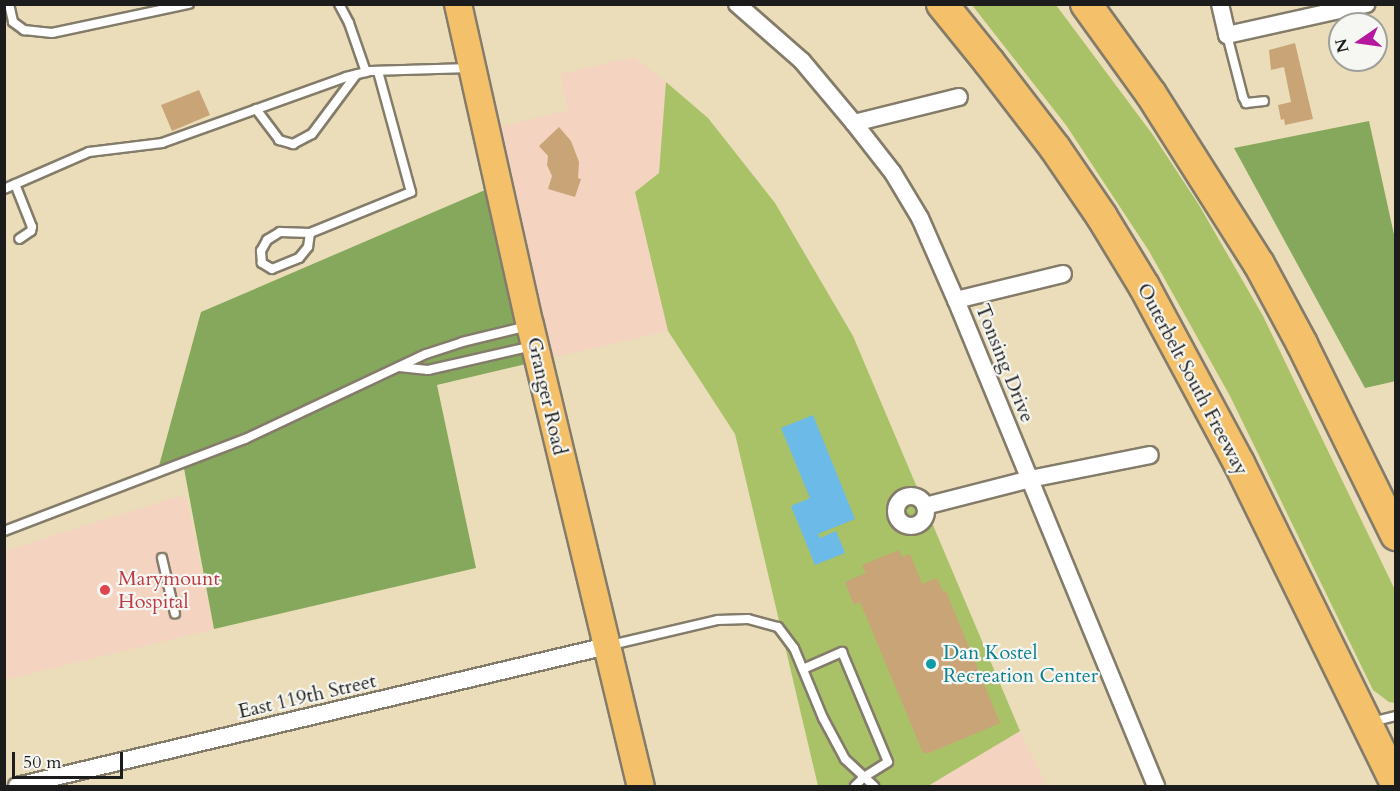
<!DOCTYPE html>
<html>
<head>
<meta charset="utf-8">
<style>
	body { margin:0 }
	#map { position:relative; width:1400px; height:791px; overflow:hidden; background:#ebddb9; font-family:Cardo,serif }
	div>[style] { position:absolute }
	.built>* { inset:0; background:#f4d3c0 }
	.green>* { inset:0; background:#a9c268 }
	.forest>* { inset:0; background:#86a85c }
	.water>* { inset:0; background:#6cbae7 }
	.building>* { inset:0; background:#c9a477 }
	.roads { filter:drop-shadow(2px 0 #847c6a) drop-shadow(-2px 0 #847c6a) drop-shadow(0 2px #847c6a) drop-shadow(0 -2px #847c6a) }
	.lane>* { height:8px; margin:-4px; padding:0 4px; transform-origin:4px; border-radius:4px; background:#fff }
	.street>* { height:16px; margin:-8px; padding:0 8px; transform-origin:8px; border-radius:8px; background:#fff }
	.street>.ring { margin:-8px; padding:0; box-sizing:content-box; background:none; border:16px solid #fff; border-radius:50% }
	.primary>* { height:26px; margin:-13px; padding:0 13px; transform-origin:13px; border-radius:13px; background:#f4c16a }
	.highway>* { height:30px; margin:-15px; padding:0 15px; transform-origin:15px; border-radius:15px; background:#f4c16a }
	.dots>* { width:16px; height:16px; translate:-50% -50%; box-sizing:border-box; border:3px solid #f6f6f2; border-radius:50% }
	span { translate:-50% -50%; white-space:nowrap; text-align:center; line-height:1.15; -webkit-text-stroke:4.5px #f6f6f2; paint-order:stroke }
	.street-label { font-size:20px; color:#1c1c1c }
	.health-label { font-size:20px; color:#be3a42 }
	.left { translate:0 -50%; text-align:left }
	.culture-label { font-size:20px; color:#0d838f }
	.frame { position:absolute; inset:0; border:6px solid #1c1c1c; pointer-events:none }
	.north { position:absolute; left:1328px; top:12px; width:60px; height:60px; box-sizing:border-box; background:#f6f6f2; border:2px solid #9f9f9c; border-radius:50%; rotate:257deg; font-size:16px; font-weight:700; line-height:24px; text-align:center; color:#1c1c1c }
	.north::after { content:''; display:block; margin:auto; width:21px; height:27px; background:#b5179e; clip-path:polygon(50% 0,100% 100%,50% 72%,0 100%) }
	.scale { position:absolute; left:12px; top:752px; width:111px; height:27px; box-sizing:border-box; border:3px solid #1c1c1c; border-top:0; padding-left:8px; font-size:18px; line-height:21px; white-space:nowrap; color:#1c1c1c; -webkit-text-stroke:4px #f6f6f2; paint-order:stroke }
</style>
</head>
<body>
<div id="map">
	<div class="built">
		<i style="clip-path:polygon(634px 57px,666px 82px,659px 173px,635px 192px,668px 331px,539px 361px,486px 130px,568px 110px,560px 74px)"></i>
		<i style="clip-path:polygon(179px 496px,187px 500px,214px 629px,5px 680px,4px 551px)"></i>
		<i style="clip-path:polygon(1020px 731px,1046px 786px,928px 786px)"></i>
	</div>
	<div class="green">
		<i style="clip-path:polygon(972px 5px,1056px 5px,1153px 135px,1199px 205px,1263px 316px,1395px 590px,1395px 703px,1389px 702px,1373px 690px,1230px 396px,1149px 251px,1066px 125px)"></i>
		<i style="clip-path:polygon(666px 82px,708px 118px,775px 203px,853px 336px,1020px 731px,928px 786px,818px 786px,735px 434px,668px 331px,635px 192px,659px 173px)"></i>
	</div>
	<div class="forest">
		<i style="clip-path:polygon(1369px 121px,1395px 239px,1396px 381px,1365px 388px,1234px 148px)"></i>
		<i style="clip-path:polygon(499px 184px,539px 361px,437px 385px,476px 568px,214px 629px,183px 463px,157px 473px,201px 312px)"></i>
	</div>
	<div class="water">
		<i style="clip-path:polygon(813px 415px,855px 519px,818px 534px,820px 538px,836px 531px,845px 553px,815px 565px,791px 506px,810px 498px,781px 428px)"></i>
	</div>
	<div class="building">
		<i style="clip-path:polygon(1295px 43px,1313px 119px,1285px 125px,1284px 119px,1281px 120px,1278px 105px,1291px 102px,1284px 67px,1271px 70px,1269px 50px)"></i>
		<i style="clip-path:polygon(199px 90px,210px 115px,172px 131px,161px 105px)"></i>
		<i style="clip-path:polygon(559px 127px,571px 141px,579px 162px,578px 178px,581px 179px,575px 197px,548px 189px,552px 176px,547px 165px,548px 156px,539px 146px)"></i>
		<i style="clip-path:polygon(899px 550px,902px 557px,910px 554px,922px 584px,937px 578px,943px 592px,946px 591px,1000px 723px,929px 753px,923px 753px,860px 602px,854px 605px,845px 582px,866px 573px,862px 565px)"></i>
	</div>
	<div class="roads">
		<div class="lane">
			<i style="left:9px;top:4px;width:18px;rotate:77deg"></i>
			<i style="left:13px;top:22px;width:14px;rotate:36deg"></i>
			<i style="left:24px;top:30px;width:28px;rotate:6deg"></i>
			<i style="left:52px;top:33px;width:140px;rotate:-12deg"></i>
			<i style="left:339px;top:4px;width:21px;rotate:62deg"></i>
			<i style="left:349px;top:23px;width:52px;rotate:70.9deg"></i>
			<i style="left:1227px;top:35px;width:64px;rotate:75.5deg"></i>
			<i style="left:1243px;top:97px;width:7px;rotate:63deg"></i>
			<i style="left:1246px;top:103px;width:18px;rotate:-6deg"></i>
			<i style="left:256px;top:109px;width:39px;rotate:53deg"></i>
			<i style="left:279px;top:140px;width:15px;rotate:16deg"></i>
			<i style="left:293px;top:144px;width:21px;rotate:-28deg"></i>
			<i style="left:312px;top:134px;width:74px;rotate:-53.3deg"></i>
			<i style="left:15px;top:184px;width:46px;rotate:68.4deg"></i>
			<i style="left:32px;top:227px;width:4px;rotate:104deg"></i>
			<i style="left:31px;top:231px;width:14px;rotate:146deg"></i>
			<i style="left:4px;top:189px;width:93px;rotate:-23.5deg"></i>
			<i style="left:89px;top:152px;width:74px;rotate:-7deg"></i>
			<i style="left:162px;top:143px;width:195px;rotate:-19.7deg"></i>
			<i style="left:346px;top:77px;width:25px;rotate:-14deg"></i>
			<i style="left:370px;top:71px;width:100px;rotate:-1.7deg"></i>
			<i style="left:310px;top:233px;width:14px;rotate:98deg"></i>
			<i style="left:308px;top:247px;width:14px;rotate:129deg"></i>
			<i style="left:299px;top:258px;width:29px;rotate:158deg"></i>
			<i style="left:272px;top:269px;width:12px;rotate:-149deg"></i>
			<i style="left:262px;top:263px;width:12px;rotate:-95deg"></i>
			<i style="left:261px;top:251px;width:13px;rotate:-61deg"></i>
			<i style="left:267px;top:240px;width:15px;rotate:-32deg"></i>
			<i style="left:280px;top:232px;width:30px;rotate:2deg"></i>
			<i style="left:310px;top:233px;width:109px;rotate:-22.1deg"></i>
			<i style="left:411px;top:192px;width:125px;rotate:-105.3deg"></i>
			<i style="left:399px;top:367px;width:29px;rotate:6deg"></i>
			<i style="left:428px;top:370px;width:108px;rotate:-12.9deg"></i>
			<i style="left:4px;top:531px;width:258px;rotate:-20.9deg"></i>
			<i style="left:245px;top:439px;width:200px;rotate:-25.2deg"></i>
			<i style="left:426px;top:354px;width:38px;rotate:-18deg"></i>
			<i style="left:462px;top:342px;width:68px;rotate:-13.6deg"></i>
			<i style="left:162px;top:558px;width:57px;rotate:76.9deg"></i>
			<i style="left:611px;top:645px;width:110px;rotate:-13.2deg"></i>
			<i style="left:718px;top:620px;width:30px;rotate:-2deg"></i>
			<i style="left:748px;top:619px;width:31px;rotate:15deg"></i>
			<i style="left:778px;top:627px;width:26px;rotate:53deg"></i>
			<i style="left:794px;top:648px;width:76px;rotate:67.5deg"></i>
			<i style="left:823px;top:718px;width:47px;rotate:61.8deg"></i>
			<i style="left:845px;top:759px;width:40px;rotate:43deg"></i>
			<i style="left:803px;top:669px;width:43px;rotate:-23.6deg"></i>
			<i style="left:842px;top:652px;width:119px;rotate:67.3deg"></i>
			<i style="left:888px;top:762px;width:28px;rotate:148deg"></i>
			<i style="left:864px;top:777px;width:13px;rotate:135deg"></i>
			<i style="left:1372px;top:722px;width:25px;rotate:-14deg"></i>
		</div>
		<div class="street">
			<i style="left:737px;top:4px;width:86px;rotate:41.2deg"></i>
			<i style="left:802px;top:61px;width:81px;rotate:50deg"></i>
			<i style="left:854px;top:123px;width:63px;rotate:52deg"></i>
			<i style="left:893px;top:173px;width:52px;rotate:59deg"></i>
			<i style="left:920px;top:218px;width:90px;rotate:66.3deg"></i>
			<i style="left:956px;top:300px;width:526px;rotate:67.63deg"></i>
			<i style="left:1220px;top:4px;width:32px;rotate:77deg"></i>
			<i style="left:1227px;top:35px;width:143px;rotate:-12.5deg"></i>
			<i style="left:854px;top:123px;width:108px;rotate:-13.9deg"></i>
			<i style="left:956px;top:300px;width:110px;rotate:-13.7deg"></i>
			<i class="ring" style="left:896px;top:496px;width:14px;height:14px"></i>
			<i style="left:925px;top:506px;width:108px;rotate:-14.4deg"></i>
			<i style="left:1030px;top:479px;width:122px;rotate:-11.3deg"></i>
			<i style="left:17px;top:786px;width:606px;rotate:-13.35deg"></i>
		</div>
		<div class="primary">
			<i style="left:458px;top:4px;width:329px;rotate:77.4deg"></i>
			<i style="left:530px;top:325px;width:474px;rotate:76.5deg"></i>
		</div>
		<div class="highway">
			<i style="left:942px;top:4px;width:75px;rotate:51deg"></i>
			<i style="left:989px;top:62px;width:108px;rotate:52.5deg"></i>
			<i style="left:1055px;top:148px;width:83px;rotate:55.7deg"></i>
			<i style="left:1102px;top:217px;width:81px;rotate:58.7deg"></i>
			<i style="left:1144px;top:286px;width:201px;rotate:61.8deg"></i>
			<i style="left:1239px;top:463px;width:357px;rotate:63.9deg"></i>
			<i style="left:1086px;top:4px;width:111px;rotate:54.2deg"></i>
			<i style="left:1151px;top:94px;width:201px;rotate:57.6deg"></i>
			<i style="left:1259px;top:264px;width:91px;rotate:61.7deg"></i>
			<i style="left:1302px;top:344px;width:213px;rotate:63.8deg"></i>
		</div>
	</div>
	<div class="dots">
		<i style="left:105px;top:590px;background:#e0444e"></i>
		<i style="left:931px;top:664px;background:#0f9aa8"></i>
	</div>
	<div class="street-label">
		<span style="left:1005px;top:363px;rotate:68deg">Tonsing Drive</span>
		<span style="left:1193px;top:379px;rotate:62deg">Outerbelt South Freeway</span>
		<span style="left:547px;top:396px;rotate:77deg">Granger Road</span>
		<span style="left:307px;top:696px;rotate:-13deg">East 119th Street</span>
	</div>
	<div class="health-label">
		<span class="left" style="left:118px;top:590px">Marymount<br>Hospital</span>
	</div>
	<div class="culture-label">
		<span class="left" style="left:943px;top:664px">Dan Kostel<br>Recreation Center</span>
	</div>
	<div class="frame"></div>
	<div class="north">N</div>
	<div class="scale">50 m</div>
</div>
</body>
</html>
